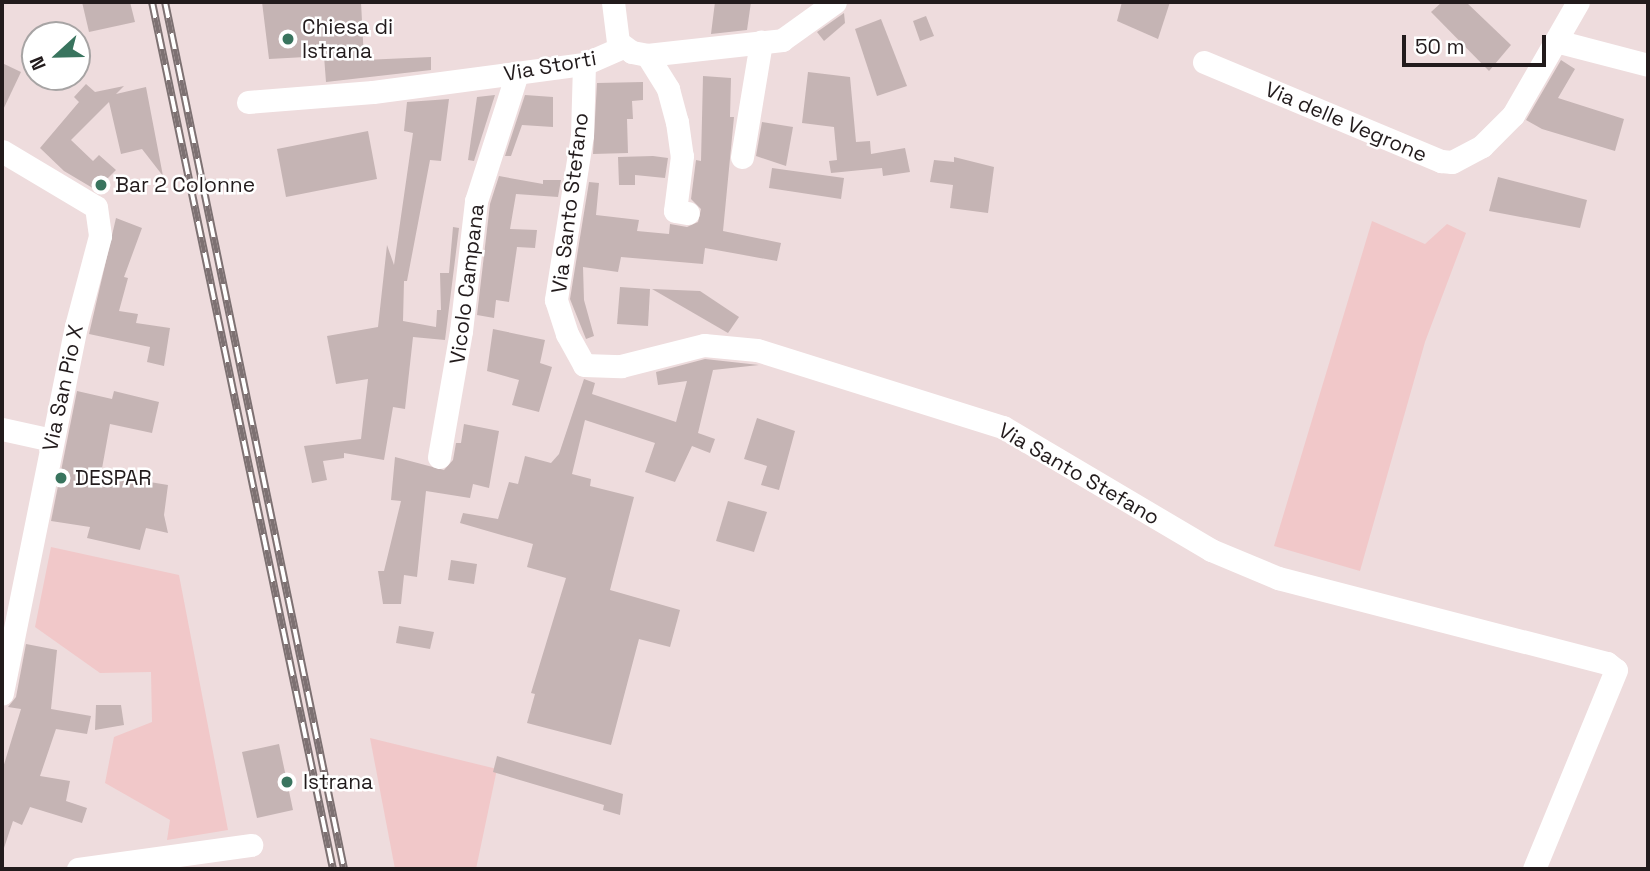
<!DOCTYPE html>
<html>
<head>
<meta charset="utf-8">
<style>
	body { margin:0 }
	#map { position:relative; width:1650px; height:871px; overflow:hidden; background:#eedcdd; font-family:"Space Grotesk",sans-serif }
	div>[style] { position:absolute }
	.green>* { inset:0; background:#f1c8c9 }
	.building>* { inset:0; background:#c5b4b4 }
	.minor>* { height:23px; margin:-11.5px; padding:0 11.5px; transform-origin:11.5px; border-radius:11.5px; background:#fff }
	.rail>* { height:8px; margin-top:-4px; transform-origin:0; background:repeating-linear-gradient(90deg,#fff 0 16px,#7d7172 0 32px); box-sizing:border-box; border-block:2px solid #7d7172 }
	.dots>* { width:19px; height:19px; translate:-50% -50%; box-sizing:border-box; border:4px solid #fff; border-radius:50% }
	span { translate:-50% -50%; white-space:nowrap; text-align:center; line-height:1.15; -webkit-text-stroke:5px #fff; paint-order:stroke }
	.poi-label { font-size:21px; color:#221b1c }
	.left { translate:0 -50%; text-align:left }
	.street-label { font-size:21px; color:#221b1c }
	.frame { position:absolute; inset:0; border:4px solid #221b1c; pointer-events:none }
	.north { position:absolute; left:21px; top:21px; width:70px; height:70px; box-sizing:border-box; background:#fff; border:2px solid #a7a4a4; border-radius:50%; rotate:248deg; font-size:19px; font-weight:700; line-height:28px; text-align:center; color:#221b1c }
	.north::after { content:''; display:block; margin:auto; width:24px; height:32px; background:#39745e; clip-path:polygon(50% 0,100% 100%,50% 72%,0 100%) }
	.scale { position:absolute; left:1402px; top:35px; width:144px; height:32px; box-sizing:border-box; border:4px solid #221b1c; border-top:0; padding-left:9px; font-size:21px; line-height:24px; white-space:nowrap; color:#221b1c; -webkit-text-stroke:5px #fff; paint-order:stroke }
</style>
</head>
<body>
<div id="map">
	<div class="green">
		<i style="clip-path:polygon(1372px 221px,1425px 244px,1447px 224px,1466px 233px,1425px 342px,1360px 571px,1274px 546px)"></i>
		<i style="clip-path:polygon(51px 547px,179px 575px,228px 830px,167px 840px,170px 820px,105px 783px,114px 737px,152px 722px,151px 672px,100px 673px,35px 627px)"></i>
		<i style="clip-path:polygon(370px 738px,497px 769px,476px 869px,395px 869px)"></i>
	</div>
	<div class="building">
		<i style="clip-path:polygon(82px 2px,130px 2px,135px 22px,89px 32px)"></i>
		<i style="clip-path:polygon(262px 2px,361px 2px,364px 60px,431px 57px,431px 70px,326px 82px,324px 56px,269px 59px)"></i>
		<i style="clip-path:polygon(715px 2px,751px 2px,747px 30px,711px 34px)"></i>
		<i style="clip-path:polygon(1122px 2px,1170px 2px,1158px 39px,1117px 21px)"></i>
		<i style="clip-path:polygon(1442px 2px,1466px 2px,1511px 45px,1489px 71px,1431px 12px)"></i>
		<i style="clip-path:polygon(844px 13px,845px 23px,824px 41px,817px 32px)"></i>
		<i style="clip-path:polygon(926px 16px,934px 36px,920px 41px,913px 21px)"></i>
		<i style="clip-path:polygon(881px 19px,907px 86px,877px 96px,855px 29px)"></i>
		<i style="clip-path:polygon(1561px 60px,1575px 69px,1558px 98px,1624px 119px,1615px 151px,1542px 129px,1526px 120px)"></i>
		<i style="clip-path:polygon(2px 63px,21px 72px,2px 112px)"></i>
		<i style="clip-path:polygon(808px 72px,850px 77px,856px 142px,870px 141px,871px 154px,905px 148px,910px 172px,883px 176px,882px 168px,831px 173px,829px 161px,837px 160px,834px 127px,802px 123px)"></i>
		<i style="clip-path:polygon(703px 76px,731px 78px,730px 117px,734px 117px,723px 231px,781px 243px,777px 261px,705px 248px,703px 264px,621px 257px,618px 272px,583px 267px,584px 300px,594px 336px,586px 339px,570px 299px,589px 182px,599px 183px,596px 215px,639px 220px,637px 231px,669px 234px,670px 224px,687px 227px,698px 222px,701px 209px,691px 199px,696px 160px,701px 161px)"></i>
		<i style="clip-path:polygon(643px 82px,643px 100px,632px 101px,633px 119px,627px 119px,628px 153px,593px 154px,597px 83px)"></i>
		<i style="clip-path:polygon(86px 84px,95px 92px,124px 86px,116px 94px,146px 87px,163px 176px,142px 149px,121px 154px,109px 102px,71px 140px,93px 161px,99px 155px,116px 170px,96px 190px,64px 171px,40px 148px,79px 102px,74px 97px)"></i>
		<i style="clip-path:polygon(495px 95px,474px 161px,468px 160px,477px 97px)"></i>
		<i style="clip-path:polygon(525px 95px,553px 97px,553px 127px,522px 125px,511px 156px,505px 156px)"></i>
		<i style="clip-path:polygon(449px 99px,441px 161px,430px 160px,407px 281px,404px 281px,403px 321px,436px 327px,437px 310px,441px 310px,440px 273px,449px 273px,453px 227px,459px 228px,445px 340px,413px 337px,405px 409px,393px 407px,384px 460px,344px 453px,344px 458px,323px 461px,327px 480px,312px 483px,304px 446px,361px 439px,368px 379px,336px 384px,327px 336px,378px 327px,387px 245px,394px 265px,413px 133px,404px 131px,407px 102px)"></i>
		<i style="clip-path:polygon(762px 122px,793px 127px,786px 166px,756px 156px)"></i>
		<i style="clip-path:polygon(368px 131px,377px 179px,286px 197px,277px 149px)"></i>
		<i style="clip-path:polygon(653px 156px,668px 158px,665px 178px,635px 175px,635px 185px,619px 185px,618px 157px)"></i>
		<i style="clip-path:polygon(954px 157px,994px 167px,988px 213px,950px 208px,953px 185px,930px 182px,934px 160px,954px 162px)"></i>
		<i style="clip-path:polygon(772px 168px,844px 178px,841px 199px,769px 188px)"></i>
		<i style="clip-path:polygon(499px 176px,543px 184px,543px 180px,561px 180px,558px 197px,516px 194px,510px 229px,537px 230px,535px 248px,517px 247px,509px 302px,496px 300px,494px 318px,477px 315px,490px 204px)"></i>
		<i style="clip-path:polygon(1498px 177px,1587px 200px,1580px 228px,1489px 211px)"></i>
		<i style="clip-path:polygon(116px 218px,142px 228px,124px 277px,128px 278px,119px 311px,138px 314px,136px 323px,170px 328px,164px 366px,147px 362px,150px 347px,89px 334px)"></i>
		<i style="clip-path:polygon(620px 287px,650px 289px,648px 326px,617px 324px)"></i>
		<i style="clip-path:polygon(652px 289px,700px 291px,739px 317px,728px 333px)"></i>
		<i style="clip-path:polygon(493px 329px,545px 340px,540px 363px,552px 367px,539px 412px,512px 405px,519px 380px,487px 371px)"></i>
		<i style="clip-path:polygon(705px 359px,759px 365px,713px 370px,698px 433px,715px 439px,710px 453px,692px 446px,675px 482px,645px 472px,655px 443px,585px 420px,572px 474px,591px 479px,590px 486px,634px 497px,610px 590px,680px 610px,670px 647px,639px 639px,611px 745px,527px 723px,535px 694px,531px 693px,566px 578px,527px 567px,533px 544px,460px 523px,463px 513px,498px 519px,509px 482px,518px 484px,525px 456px,551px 463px,559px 454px,584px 379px,595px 383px,592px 394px,676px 422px,687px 381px,658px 385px,656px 372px)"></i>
		<i style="clip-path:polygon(77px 391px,112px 399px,114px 391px,159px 402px,152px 433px,110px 424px,101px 474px,168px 485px,164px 515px,168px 533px,146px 528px,140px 550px,87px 538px,90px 527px,51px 521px)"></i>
		<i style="clip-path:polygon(757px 418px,795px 431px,779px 490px,761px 485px,767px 466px,744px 459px)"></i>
		<i style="clip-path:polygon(464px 424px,499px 431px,489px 488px,473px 484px,470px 498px,426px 491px,417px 577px,404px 575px,401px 604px,383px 604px,378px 571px,384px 571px,401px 501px,391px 500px,395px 457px,444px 470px,453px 460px,456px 443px,461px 443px)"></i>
		<i style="clip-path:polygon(728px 501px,767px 512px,754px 552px,716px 541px)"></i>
		<i style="clip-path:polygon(451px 560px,477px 564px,474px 584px,448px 580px)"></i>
		<i style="clip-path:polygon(399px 626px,434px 632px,430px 649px,396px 643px)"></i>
		<i style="clip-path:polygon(26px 644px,57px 650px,51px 709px,91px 716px,87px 734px,56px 729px,40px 776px,70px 781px,66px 801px,87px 808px,82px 823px,30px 807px,22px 825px,13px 821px,4px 848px,2px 771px,21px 709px,8px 707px,16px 697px)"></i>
		<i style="clip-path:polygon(96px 705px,121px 705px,124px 725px,95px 730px)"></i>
		<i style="clip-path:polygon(279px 744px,293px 810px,257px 818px,242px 752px)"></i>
		<i style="clip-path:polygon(497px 756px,623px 794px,620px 815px,603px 810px,604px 805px,493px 772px)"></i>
	</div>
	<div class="minor">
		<i style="left:613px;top:2px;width:40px;rotate:82.9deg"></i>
		<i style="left:618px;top:42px;width:17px;rotate:36deg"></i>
		<i style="left:632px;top:52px;width:15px;rotate:11deg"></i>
		<i style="left:647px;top:55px;width:136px;rotate:-6.3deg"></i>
		<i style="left:782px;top:40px;width:65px;rotate:-35.6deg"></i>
		<i style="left:1556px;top:41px;width:95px;rotate:14.6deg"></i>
		<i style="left:647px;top:55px;width:40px;rotate:58deg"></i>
		<i style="left:668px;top:89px;width:34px;rotate:75deg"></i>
		<i style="left:677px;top:122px;width:34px;rotate:82deg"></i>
		<i style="left:682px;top:156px;width:55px;rotate:97.3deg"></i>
		<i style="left:675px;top:211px;width:13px;rotate:9deg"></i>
		<i style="left:1204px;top:62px;width:257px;rotate:22.7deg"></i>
		<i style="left:1441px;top:161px;width:11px;rotate:5deg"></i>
		<i style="left:1452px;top:162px;width:34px;rotate:-28deg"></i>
		<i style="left:1482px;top:146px;width:44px;rotate:-45deg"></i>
		<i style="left:1513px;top:115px;width:130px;rotate:-60.1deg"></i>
		<i style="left:584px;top:64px;width:71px;rotate:91.6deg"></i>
		<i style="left:582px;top:135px;width:167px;rotate:99deg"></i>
		<i style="left:556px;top:300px;width:36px;rotate:72deg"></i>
		<i style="left:567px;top:334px;width:35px;rotate:61deg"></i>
		<i style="left:584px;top:365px;width:37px;rotate:2deg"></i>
		<i style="left:621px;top:366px;width:86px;rotate:-14.2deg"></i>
		<i style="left:704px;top:345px;width:53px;rotate:5.4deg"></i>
		<i style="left:757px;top:350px;width:258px;rotate:17.4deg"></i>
		<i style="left:1003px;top:427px;width:242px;rotate:30.6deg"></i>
		<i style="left:1211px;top:550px;width:73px;rotate:22.7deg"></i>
		<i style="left:1278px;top:578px;width:340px;rotate:14.5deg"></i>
		<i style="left:1607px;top:663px;width:11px;rotate:38deg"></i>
		<i style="left:1616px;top:670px;width:215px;rotate:112.4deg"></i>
		<i style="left:248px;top:102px;width:125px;rotate:-4.6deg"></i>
		<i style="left:373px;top:92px;width:213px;rotate:-7.6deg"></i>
		<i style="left:584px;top:64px;width:43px;rotate:-23.6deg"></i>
		<i style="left:2px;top:151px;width:109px;rotate:30.8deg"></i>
		<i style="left:96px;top:207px;width:29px;rotate:82deg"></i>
		<i style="left:100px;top:236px;width:93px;rotate:104.9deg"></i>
		<i style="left:76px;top:326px;width:375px;rotate:101.4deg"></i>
		<i style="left:742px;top:157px;width:117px;rotate:-80.6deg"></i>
		<i style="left:2px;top:429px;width:51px;rotate:12.4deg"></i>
		<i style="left:439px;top:457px;width:128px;rotate:-80.1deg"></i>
		<i style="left:461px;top:331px;width:131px;rotate:-83.4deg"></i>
		<i style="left:476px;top:201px;width:134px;rotate:-72.2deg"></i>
		<i style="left:78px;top:869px;width:175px;rotate:-7.9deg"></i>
	</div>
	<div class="rail">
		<i style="left:152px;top:2px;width:886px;rotate:78.21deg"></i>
		<i style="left:165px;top:2px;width:885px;rotate:78.33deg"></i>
	</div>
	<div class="dots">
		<i style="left:288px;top:39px;background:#39745e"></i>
		<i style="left:101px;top:185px;background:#39745e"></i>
		<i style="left:61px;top:478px;background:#39745e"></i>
		<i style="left:287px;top:782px;background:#39745e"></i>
	</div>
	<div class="poi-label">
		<span class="left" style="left:302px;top:39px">Chiesa di<br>Istrana</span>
		<span class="left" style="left:115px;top:185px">Bar 2 Colonne</span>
		<span class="left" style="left:75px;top:478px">DESPAR</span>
		<span class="left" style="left:303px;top:782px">Istrana</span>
	</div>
	<div class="street-label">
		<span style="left:550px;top:66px;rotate:-10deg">Via Storti</span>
		<span style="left:1346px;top:122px;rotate:23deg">Via delle Vegrone</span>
		<span style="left:570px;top:203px;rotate:-83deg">Via Santo Stefano</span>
		<span style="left:467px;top:284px;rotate:-83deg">Vicolo Campana</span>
		<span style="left:63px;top:388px;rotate:-78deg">Via San Pio X</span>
		<span style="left:1079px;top:474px;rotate:30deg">Via Santo Stefano</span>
	</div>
	<div class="frame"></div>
	<div class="north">N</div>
	<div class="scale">50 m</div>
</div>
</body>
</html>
